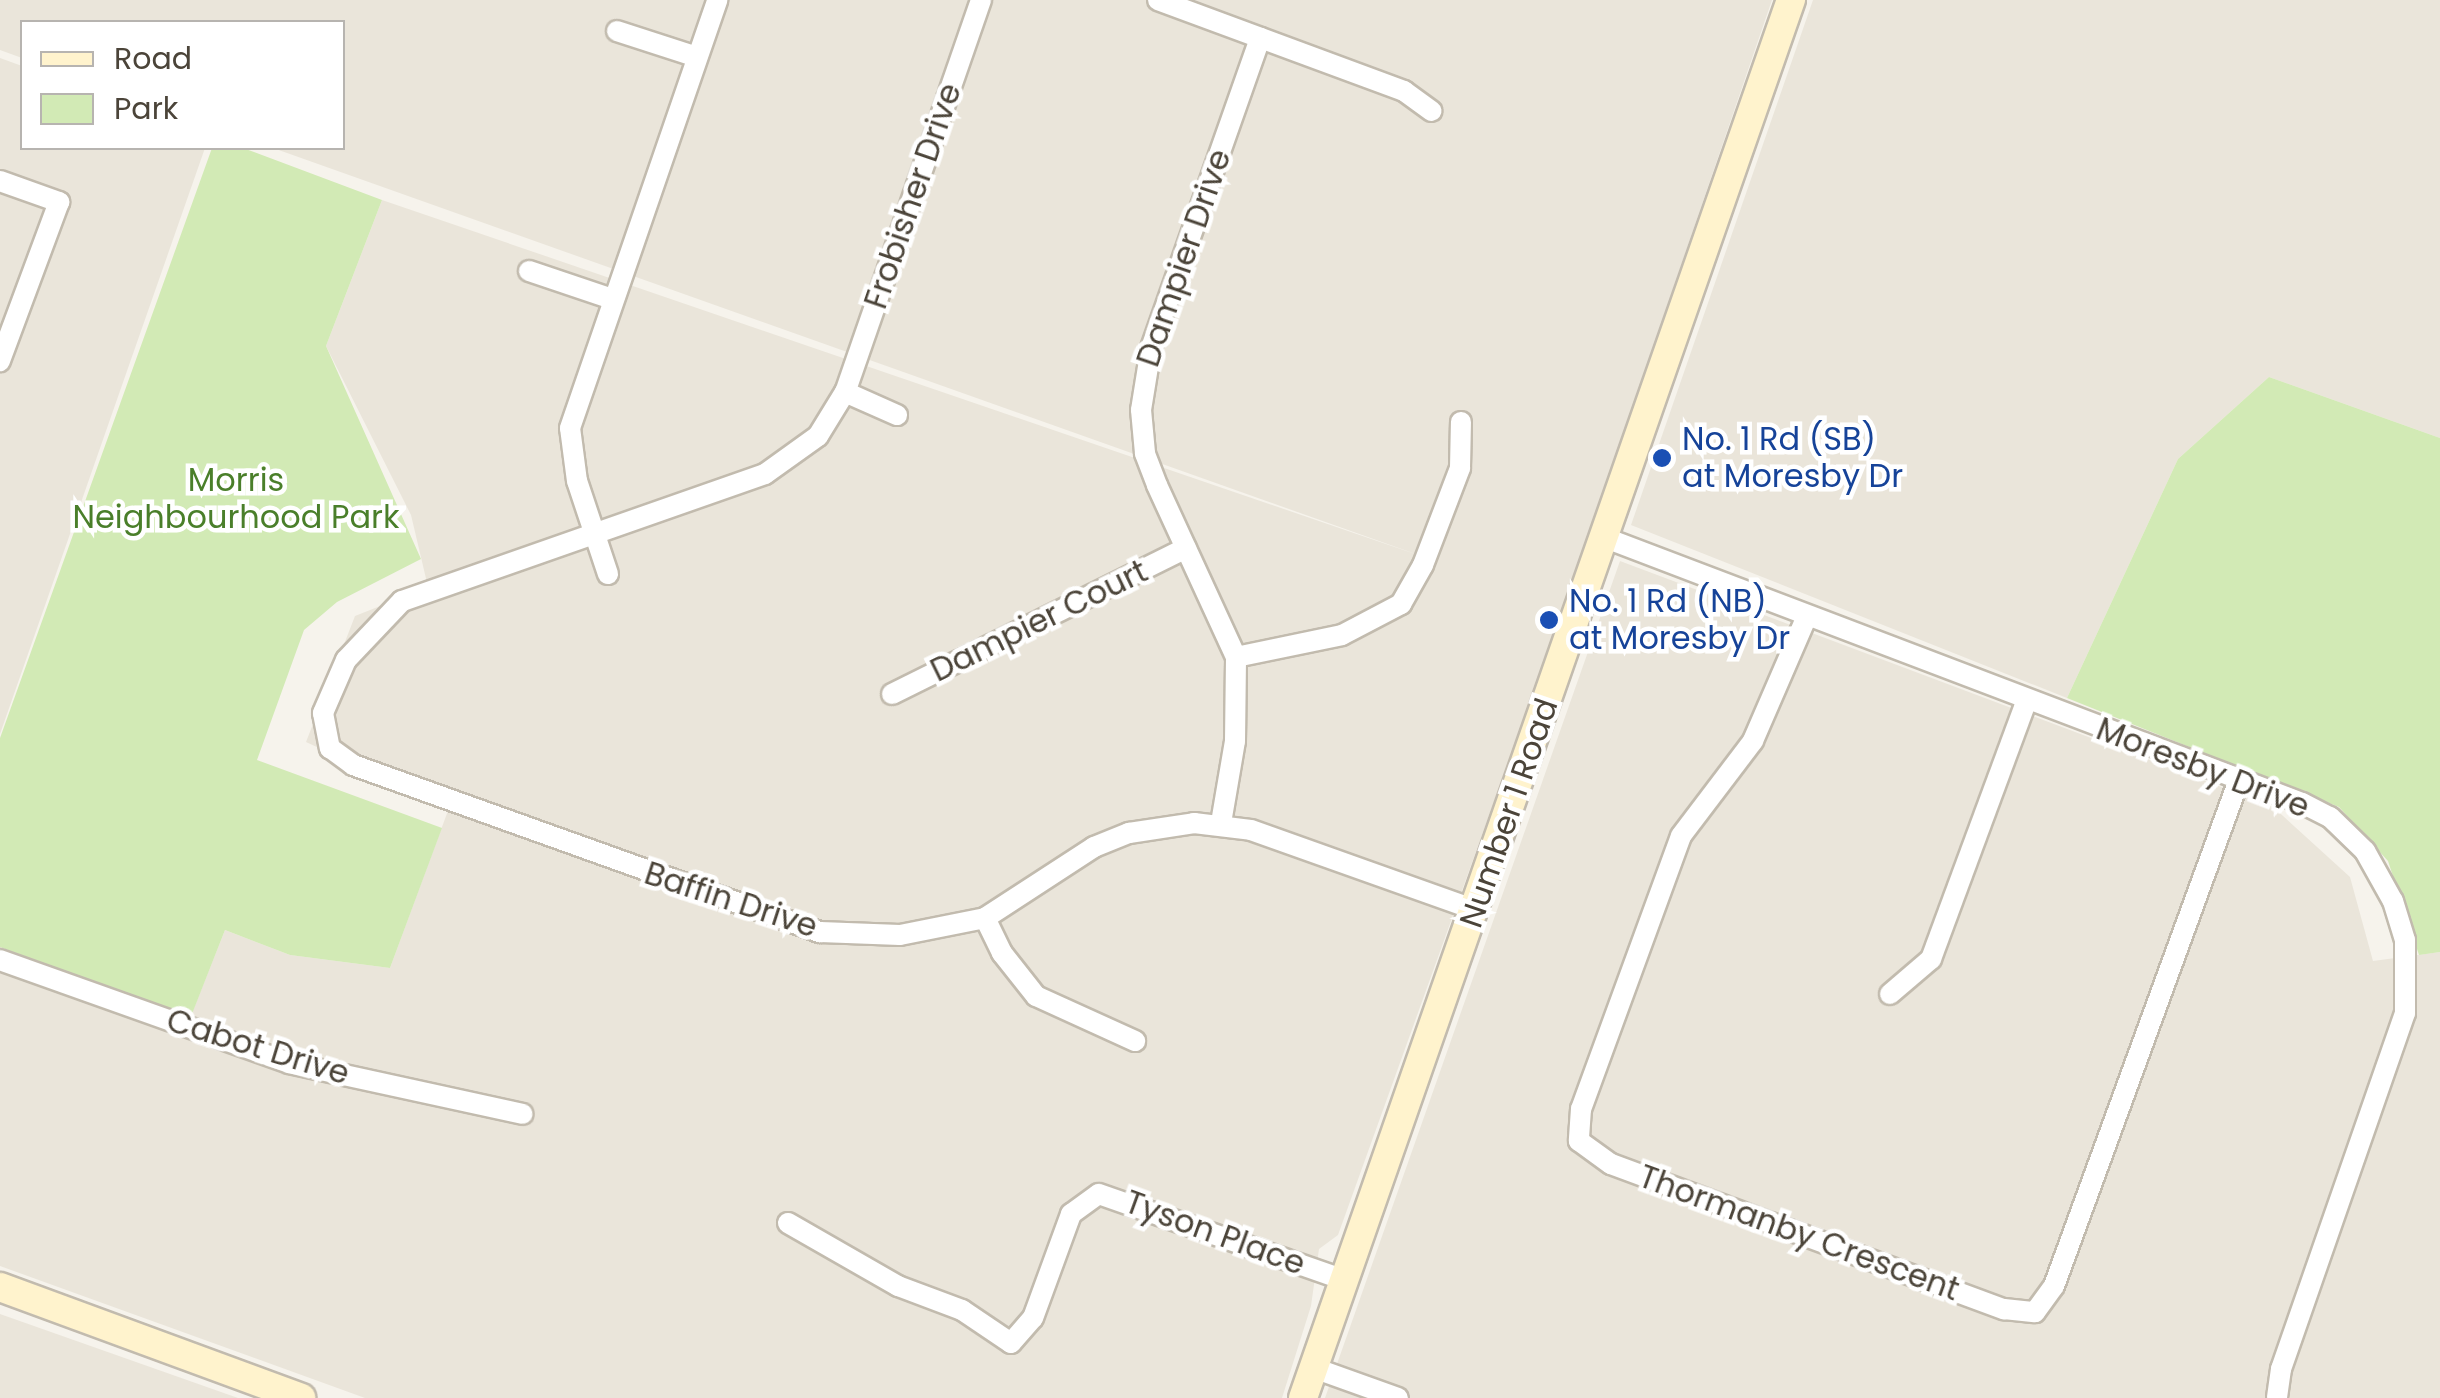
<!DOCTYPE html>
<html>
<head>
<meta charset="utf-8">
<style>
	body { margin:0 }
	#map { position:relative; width:2440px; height:1398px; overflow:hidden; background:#f6f3ec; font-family:Poppins,sans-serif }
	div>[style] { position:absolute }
	.residential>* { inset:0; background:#eae5da }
	.green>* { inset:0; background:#d2eab5 }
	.roads { filter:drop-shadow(2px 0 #c2bbae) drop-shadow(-2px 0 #c2bbae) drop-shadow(0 2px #c2bbae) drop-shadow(0 -2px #c2bbae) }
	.street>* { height:20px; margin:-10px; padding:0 10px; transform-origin:10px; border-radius:10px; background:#fff }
	.secondary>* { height:28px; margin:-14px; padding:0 14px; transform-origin:14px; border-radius:14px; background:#fff3cd }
	.dots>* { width:28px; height:28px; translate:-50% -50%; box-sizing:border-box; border:5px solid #fff; border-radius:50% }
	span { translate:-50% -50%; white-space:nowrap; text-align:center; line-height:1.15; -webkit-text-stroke:9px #fff; paint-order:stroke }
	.street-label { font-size:32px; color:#4b4439 }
	.transit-label { font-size:32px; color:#164399 }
	.left { translate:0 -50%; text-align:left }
	.park-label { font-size:32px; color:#4a7f2a }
	.legend { position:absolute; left:20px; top:20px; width:325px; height:130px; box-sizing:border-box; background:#fff; border:2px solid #b7b4b0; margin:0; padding:12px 18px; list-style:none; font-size:30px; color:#4b4439 }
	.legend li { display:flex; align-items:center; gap:20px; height:50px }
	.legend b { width:50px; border:2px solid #b7b4b0 }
</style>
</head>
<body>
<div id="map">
	<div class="residential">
		<i style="clip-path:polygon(0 0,1772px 0,1564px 607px,1338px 1235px,1319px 1249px,1311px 1306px,1282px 1398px,365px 1398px,0 1266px,0 947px,190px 1018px,225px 930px,290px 955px,390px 968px,449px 808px,306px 742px,355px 616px,428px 587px,411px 515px,326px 346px,382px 200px,1424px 557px,273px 148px,342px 148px,342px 22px,22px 22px,22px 58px,0 50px)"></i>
		<i style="clip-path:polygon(1813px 0,2440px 0,2440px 438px,2269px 377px,2178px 459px,2067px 698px,1631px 525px)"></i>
		<i style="clip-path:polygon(0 58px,22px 66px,22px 148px,205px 148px,0 734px)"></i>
		<i style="clip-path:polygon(1620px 561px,2272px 806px,2350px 877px,2373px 961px,2440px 952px,2440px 1398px,1325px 1398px)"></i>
		<i style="clip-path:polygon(0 1314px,238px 1398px,0 1398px)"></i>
	</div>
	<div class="green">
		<i style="clip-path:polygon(212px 148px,243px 148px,382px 200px,326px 346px,421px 559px,337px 602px,304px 630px,257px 760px,442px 828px,390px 968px,290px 955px,225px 930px,190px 1019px,0 947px,0 738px)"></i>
		<i style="clip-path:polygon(2269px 377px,2440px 438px,2440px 952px,2419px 955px,2388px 861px,2339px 807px,2067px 698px,2178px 459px)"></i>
	</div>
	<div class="roads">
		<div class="street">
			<i style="left:981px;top:0;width:415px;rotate:109.1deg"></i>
			<i style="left:845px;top:392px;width:52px;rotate:121.5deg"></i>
			<i style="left:818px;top:436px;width:65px;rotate:144.4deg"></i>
			<i style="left:765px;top:474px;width:385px;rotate:160.7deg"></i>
			<i style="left:402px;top:601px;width:81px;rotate:133.5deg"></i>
			<i style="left:346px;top:660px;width:58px;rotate:113.5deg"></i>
			<i style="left:323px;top:713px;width:36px;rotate:79deg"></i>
			<i style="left:330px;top:748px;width:29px;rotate:36deg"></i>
			<i style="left:353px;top:765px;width:496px;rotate:19.7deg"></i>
			<i style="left:820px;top:932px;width:80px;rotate:2.1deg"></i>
			<i style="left:900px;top:935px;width:87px;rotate:-11.3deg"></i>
			<i style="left:985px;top:918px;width:130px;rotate:-33.1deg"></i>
			<i style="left:1094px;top:847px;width:38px;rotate:-22deg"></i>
			<i style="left:1129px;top:833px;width:66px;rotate:-8.7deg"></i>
			<i style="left:1194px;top:823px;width:57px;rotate:7deg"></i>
			<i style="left:1251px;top:830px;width:239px;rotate:19.6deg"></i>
			<i style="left:1158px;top:0;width:262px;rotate:20.3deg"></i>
			<i style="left:1404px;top:91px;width:34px;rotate:36deg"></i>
			<i style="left:617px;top:31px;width:84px;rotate:18deg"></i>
			<i style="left:0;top:181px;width:63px;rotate:19.6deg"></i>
			<i style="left:59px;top:202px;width:170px;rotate:110.4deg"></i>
			<i style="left:529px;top:271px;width:88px;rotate:18.6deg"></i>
			<i style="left:845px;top:392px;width:57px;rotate:23.9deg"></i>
			<i style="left:1603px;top:537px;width:748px;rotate:20.83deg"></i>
			<i style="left:2302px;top:803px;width:31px;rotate:27deg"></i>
			<i style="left:2330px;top:817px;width:49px;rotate:44.2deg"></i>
			<i style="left:2365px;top:851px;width:57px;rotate:60.8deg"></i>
			<i style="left:2393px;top:901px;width:41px;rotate:72.9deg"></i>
			<i style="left:2405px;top:940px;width:73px;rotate:90deg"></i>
			<i style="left:2405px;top:1013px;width:377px;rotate:109.2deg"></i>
			<i style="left:2281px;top:1369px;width:29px;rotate:98deg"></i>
			<i style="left:608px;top:574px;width:98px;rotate:-108.4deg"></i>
			<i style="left:577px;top:481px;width:53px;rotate:-97.5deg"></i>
			<i style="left:570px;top:428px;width:453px;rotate:-71deg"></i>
			<i style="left:1807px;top:616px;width:136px;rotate:113.4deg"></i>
			<i style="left:1753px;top:741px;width:119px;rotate:127.2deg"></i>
			<i style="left:1681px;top:836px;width:291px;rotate:110.1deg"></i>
			<i style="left:1581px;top:1109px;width:32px;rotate:94deg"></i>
			<i style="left:1579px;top:1141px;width:39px;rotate:36deg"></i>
			<i style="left:1611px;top:1164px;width:419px;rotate:20.3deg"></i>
			<i style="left:2004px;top:1309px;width:31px;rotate:6deg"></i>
			<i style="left:2035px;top:1312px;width:32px;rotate:-54deg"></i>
			<i style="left:2054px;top:1286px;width:539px;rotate:-69.92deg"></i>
			<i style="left:1236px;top:657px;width:108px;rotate:-11.7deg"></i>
			<i style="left:1342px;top:635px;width:67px;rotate:-27.7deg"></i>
			<i style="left:1401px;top:604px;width:45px;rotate:-60.6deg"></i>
			<i style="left:1423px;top:565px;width:104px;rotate:-69.1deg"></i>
			<i style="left:1460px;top:468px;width:46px;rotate:-88.8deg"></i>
			<i style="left:892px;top:694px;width:328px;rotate:-26.4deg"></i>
			<i style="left:1221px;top:823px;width:83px;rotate:-80.3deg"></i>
			<i style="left:1235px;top:741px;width:84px;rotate:-89.3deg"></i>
			<i style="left:1236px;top:657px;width:189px;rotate:-114.7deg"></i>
			<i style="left:1157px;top:485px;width:34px;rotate:-111deg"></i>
			<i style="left:1145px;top:453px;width:43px;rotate:-95.3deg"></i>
			<i style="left:1141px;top:410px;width:63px;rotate:-80.8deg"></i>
			<i style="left:1151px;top:348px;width:329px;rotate:-70.6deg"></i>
			<i style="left:985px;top:918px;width:39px;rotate:64deg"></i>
			<i style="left:1002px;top:953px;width:55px;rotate:51.7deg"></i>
			<i style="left:1036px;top:996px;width:109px;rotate:24.4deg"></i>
			<i style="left:0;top:960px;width:307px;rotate:19.6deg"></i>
			<i style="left:289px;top:1063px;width:239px;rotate:12.3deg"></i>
			<i style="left:1890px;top:994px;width:54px;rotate:-40.5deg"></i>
			<i style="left:1931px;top:959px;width:276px;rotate:-69.7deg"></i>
			<i style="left:788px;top:1223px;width:127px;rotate:29.8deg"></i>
			<i style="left:898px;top:1286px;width:68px;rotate:20.6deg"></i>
			<i style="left:962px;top:1310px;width:59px;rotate:34deg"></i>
			<i style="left:1011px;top:1343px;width:33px;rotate:-49deg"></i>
			<i style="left:1033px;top:1318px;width:111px;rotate:-69.9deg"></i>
			<i style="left:1071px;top:1214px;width:34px;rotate:-36deg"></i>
			<i style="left:1099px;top:1194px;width:260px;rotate:19.3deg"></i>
			<i style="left:1314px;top:1368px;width:89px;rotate:19.7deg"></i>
		</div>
		<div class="secondary">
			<i style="left:0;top:1287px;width:321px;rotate:20.2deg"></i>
			<i style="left:1303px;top:1398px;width:1481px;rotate:-70.76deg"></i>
		</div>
	</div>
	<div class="dots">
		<i style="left:1662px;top:458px;background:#1a4fb4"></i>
		<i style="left:1549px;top:620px;background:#1a4fb4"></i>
	</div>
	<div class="street-label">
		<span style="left:913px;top:196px;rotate:-71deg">Frobisher Drive</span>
		<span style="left:1184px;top:258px;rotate:-71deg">Dampier Drive</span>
		<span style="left:1039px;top:621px;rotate:-26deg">Dampier Court</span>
		<span style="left:2203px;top:768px;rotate:21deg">Moresby Drive</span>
		<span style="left:1509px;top:813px;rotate:-71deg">Number 1 Road</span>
		<span style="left:731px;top:900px;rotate:18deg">Baffin Drive</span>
		<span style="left:258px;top:1047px;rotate:17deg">Cabot Drive</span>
		<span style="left:1215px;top:1233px;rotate:20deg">Tyson Place</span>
		<span style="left:1799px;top:1233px;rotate:20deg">Thormanby Crescent</span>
	</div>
	<div class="transit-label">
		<span class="left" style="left:1682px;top:458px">No. 1 Rd (SB)<br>at Moresby Dr</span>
		<span class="left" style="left:1569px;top:620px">No. 1 Rd (NB)<br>at Moresby Dr</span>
	</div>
	<div class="park-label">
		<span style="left:236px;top:499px">Morris<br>Neighbourhood Park</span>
	</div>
	<ul class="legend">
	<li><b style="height:12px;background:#fff3cd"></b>Road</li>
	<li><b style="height:28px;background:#d2eab5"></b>Park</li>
	</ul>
</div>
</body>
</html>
